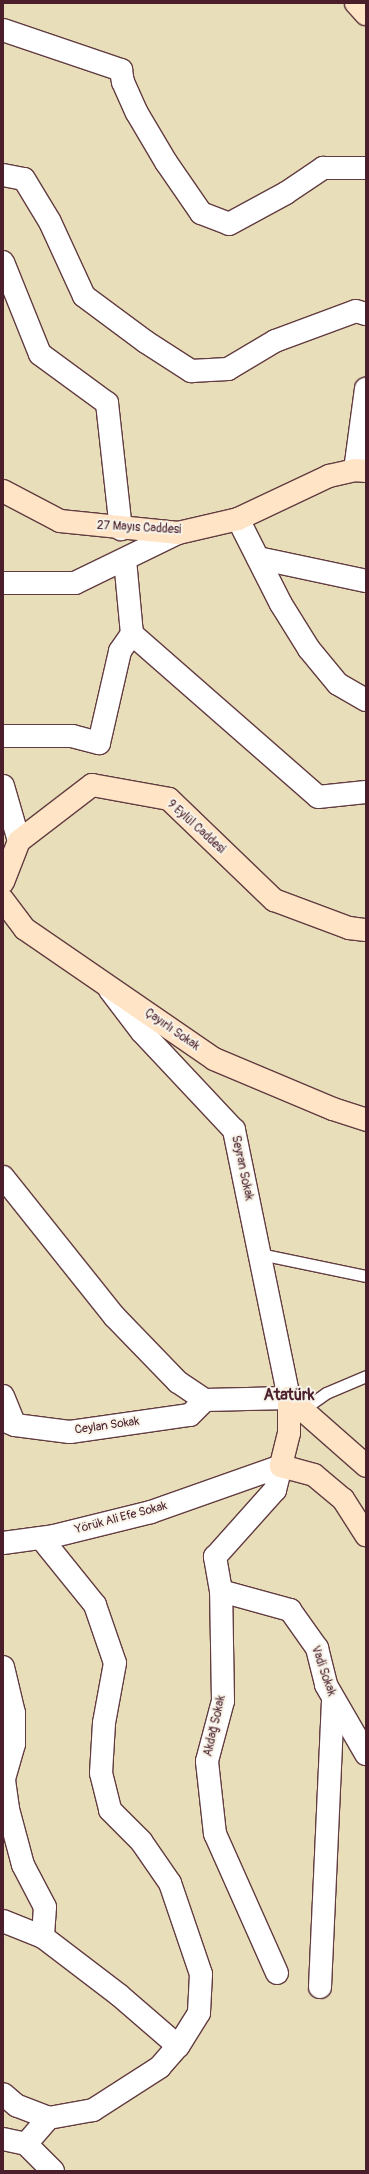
<!DOCTYPE html>
<html>
<head>
<meta charset="utf-8">
<style>
	body { margin:0 }
	#map { position:relative; width:369px; height:2174px; overflow:hidden; background:#e8deba; font-family:Pangolin,sans-serif }
	div>[style] { position:absolute }
	.roads { filter:drop-shadow(1px 0 #623c40) drop-shadow(-1px 0 #623c40) drop-shadow(0 1px #623c40) drop-shadow(0 -1px #623c40) }
	.lane>* { height:11px; margin:-5.5px; padding:0 5.5px; transform-origin:5.5px; border-radius:5.5px; background:#fff }
	.street>* { height:22px; margin:-11px; padding:0 11px; transform-origin:11px; border-radius:11px; background:#fff }
	.secondary>* { height:22px; margin:-11px; padding:0 11px; transform-origin:11px; border-radius:11px; background:#ffe4c6 }
	span { translate:-50% -50%; white-space:nowrap; text-align:center; line-height:1.15; -webkit-text-stroke:4px #f7f3e8; paint-order:stroke }
	.street-label { font-size:12px; color:#4a1f2b }
	.district-label { font-size:16px; color:#4a1f2b; font-weight:700 }
	.frame { position:absolute; inset:0; border:4px solid #4a1f2b; pointer-events:none }
</style>
</head>
<body>
<div id="map">
	<div class="roads">
		<div class="lane">
			<i style="left:260px;top:1254px;width:108px;rotate:11.7deg"></i>
			<i style="left:302px;top:1410px;width:29px;rotate:-35deg"></i>
			<i style="left:326px;top:1393px;width:43px;rotate:-23deg"></i>
		</div>
		<div class="street">
			<i style="left:3px;top:30px;width:125px;rotate:18.7deg"></i>
			<i style="left:121px;top:70px;width:12px;rotate:81deg"></i>
			<i style="left:123px;top:82px;width:34px;rotate:66deg"></i>
			<i style="left:137px;top:113px;width:57px;rotate:59.4deg"></i>
			<i style="left:166px;top:162px;width:62px;rotate:55.5deg"></i>
			<i style="left:201px;top:213px;width:30px;rotate:21deg"></i>
			<i style="left:229px;top:224px;width:65px;rotate:-28.5deg"></i>
			<i style="left:286px;top:193px;width:45px;rotate:-34deg"></i>
			<i style="left:323px;top:168px;width:43px"></i>
			<i style="left:3px;top:175px;width:21px;rotate:11deg"></i>
			<i style="left:24px;top:179px;width:50px;rotate:58.8deg"></i>
			<i style="left:50px;top:222px;width:81px;rotate:65.3deg"></i>
			<i style="left:84px;top:296px;width:77px;rotate:36.6deg"></i>
			<i style="left:146px;top:342px;width:54px;rotate:32.8deg"></i>
			<i style="left:191px;top:371px;width:37px;rotate:-3deg"></i>
			<i style="left:228px;top:369px;width:55px;rotate:-30.8deg"></i>
			<i style="left:275px;top:341px;width:86px;rotate:-20.3deg"></i>
			<i style="left:356px;top:311px;width:10px;rotate:17deg"></i>
			<i style="left:3px;top:262px;width:99px;rotate:68.1deg"></i>
			<i style="left:40px;top:354px;width:83px;rotate:36.2deg"></i>
			<i style="left:107px;top:403px;width:127px;rotate:83.7deg"></i>
			<i style="left:355px;top:470px;width:82px;rotate:-82.3deg"></i>
			<i style="left:238px;top:519px;width:95px;rotate:63.2deg"></i>
			<i style="left:281px;top:604px;width:53px;rotate:58.1deg"></i>
			<i style="left:309px;top:649px;width:45px;rotate:50.4deg"></i>
			<i style="left:338px;top:684px;width:32px;rotate:30deg"></i>
			<i style="left:258px;top:558px;width:110px;rotate:12deg"></i>
			<i style="left:3px;top:583px;width:72px"></i>
			<i style="left:75px;top:583px;width:114px;rotate:-25.9deg"></i>
			<i style="left:132px;top:634px;width:247px;rotate:41.2deg"></i>
			<i style="left:318px;top:797px;width:48px;rotate:-5.9deg"></i>
			<i style="left:3px;top:736px;width:69px"></i>
			<i style="left:72px;top:736px;width:28px;rotate:15deg"></i>
			<i style="left:99px;top:743px;width:94px;rotate:-77.1deg"></i>
			<i style="left:120px;top:651px;width:21px;rotate:-55deg"></i>
			<i style="left:132px;top:634px;width:74px;rotate:-95.4deg"></i>
			<i style="left:3px;top:786px;width:57px;rotate:73.8deg"></i>
			<i style="left:3px;top:1177px;width:178px;rotate:51.4deg"></i>
			<i style="left:114px;top:1316px;width:92px;rotate:45.9deg"></i>
			<i style="left:178px;top:1382px;width:32px;rotate:34deg"></i>
			<i style="left:205px;top:1400px;width:84px;rotate:-1.4deg"></i>
			<i style="left:289px;top:1398px;width:274px;rotate:-101.6deg"></i>
			<i style="left:234px;top:1130px;width:134px;rotate:-133.2deg"></i>
			<i style="left:142px;top:1032px;width:53px;rotate:-127.3deg"></i>
			<i style="left:3px;top:1396px;width:31px;rotate:68deg"></i>
			<i style="left:3px;top:1420px;width:13px;rotate:23deg"></i>
			<i style="left:15px;top:1425px;width:55px;rotate:7.3deg"></i>
			<i style="left:70px;top:1432px;width:121px;rotate:-8.1deg"></i>
			<i style="left:190px;top:1415px;width:21px;rotate:-45deg"></i>
			<i style="left:41px;top:1538px;width:86px;rotate:51.1deg"></i>
			<i style="left:95px;top:1605px;width:61px;rotate:71deg"></i>
			<i style="left:115px;top:1663px;width:61px;rotate:100.4deg"></i>
			<i style="left:104px;top:1723px;width:50px;rotate:93.4deg"></i>
			<i style="left:101px;top:1773px;width:38px;rotate:76deg"></i>
			<i style="left:110px;top:1810px;width:44px;rotate:45deg"></i>
			<i style="left:141px;top:1841px;width:51px;rotate:55.4deg"></i>
			<i style="left:170px;top:1883px;width:96px;rotate:71.2deg"></i>
			<i style="left:201px;top:1974px;width:39px;rotate:93deg"></i>
			<i style="left:199px;top:2013px;width:39px;rotate:122deg"></i>
			<i style="left:3px;top:1543px;width:51px;rotate:-7.8deg"></i>
			<i style="left:54px;top:1536px;width:100px;rotate:-13.9deg"></i>
			<i style="left:151px;top:1512px;width:138px;rotate:-19.5deg"></i>
			<i style="left:221px;top:1591px;width:72px;rotate:15.4deg"></i>
			<i style="left:290px;top:1610px;width:47px;rotate:54.6deg"></i>
			<i style="left:317px;top:1648px;width:38px;rotate:76deg"></i>
			<i style="left:326px;top:1685px;width:80px;rotate:59.9deg"></i>
			<i style="left:3px;top:1667px;width:47px;rotate:76.6deg"></i>
			<i style="left:14px;top:1713px;width:31px;rotate:90deg"></i>
			<i style="left:14px;top:1744px;width:37px;rotate:106deg"></i>
			<i style="left:4px;top:1780px;width:29px;rotate:82deg"></i>
			<i style="left:8px;top:1809px;width:58px;rotate:75deg"></i>
			<i style="left:23px;top:1865px;width:47px;rotate:62.4deg"></i>
			<i style="left:45px;top:1907px;width:30px;rotate:94deg"></i>
			<i style="left:43px;top:1937px;width:96px;rotate:37.3deg"></i>
			<i style="left:119px;top:1995px;width:78px;rotate:40.8deg"></i>
			<i style="left:178px;top:2046px;width:28px;rotate:131deg"></i>
			<i style="left:160px;top:2067px;width:80px;rotate:147.3deg"></i>
			<i style="left:93px;top:2110px;width:45px;rotate:169.7deg"></i>
			<i style="left:49px;top:2118px;width:34px;rotate:-159deg"></i>
			<i style="left:17px;top:2106px;width:18px;rotate:-139deg"></i>
			<i style="left:3px;top:1921px;width:43px;rotate:21.8deg"></i>
			<i style="left:277px;top:1973px;width:152px;rotate:-114deg"></i>
			<i style="left:215px;top:1834px;width:73px;rotate:-96.3deg"></i>
			<i style="left:207px;top:1761px;width:62px;rotate:-75.1deg"></i>
			<i style="left:223px;top:1701px;width:110px;rotate:-91deg"></i>
			<i style="left:221px;top:1591px;width:35px;rotate:-100deg"></i>
			<i style="left:215px;top:1557px;width:90px;rotate:-48.2deg"></i>
			<i style="left:275px;top:1490px;width:25px;rotate:-76deg"></i>
			<i style="left:320px;top:1987px;width:286px;rotate:-87.4deg"></i>
			<i style="left:3px;top:2139px;width:24px;rotate:12deg"></i>
			<i style="left:26px;top:2144px;width:35px;rotate:-49deg"></i>
			<i style="left:26px;top:2144px;width:38px;rotate:45deg"></i>
		</div>
		<div class="secondary">
			<i style="left:356px;top:3px;width:15px;rotate:48deg"></i>
			<i style="left:3px;top:491px;width:64px;rotate:27.8deg"></i>
			<i style="left:60px;top:521px;width:119px;rotate:5.8deg"></i>
			<i style="left:178px;top:533px;width:62px;rotate:-13.1deg"></i>
			<i style="left:238px;top:519px;width:101px;rotate:-25.3deg"></i>
			<i style="left:329px;top:476px;width:27px;rotate:-13deg"></i>
			<i style="left:355px;top:470px;width:11px;rotate:5deg"></i>
			<i style="left:3px;top:882px;width:44px;rotate:-68.7deg"></i>
			<i style="left:19px;top:841px;width:92px;rotate:-37.5deg"></i>
			<i style="left:92px;top:785px;width:78px;rotate:10.3deg"></i>
			<i style="left:169px;top:799px;width:146px;rotate:43.9deg"></i>
			<i style="left:274px;top:900px;width:80px;rotate:20.5deg"></i>
			<i style="left:349px;top:928px;width:17px;rotate:7deg"></i>
			<i style="left:3px;top:900px;width:36px;rotate:53deg"></i>
			<i style="left:25px;top:929px;width:229px;rotate:34.5deg"></i>
			<i style="left:214px;top:1059px;width:129px;rotate:22.8deg"></i>
			<i style="left:333px;top:1109px;width:35px;rotate:18deg"></i>
			<i style="left:289px;top:1398px;width:35px;rotate:90deg"></i>
			<i style="left:289px;top:1433px;width:34px;rotate:104deg"></i>
			<i style="left:281px;top:1466px;width:34px;rotate:15deg"></i>
			<i style="left:314px;top:1475px;width:38px;rotate:40deg"></i>
			<i style="left:343px;top:1499px;width:43px;rotate:57.4deg"></i>
			<i style="left:289px;top:1398px;width:103px;rotate:41.4deg"></i>
		</div>
	</div>
	<div class="street-label">
		<span style="left:139px;top:528px;rotate:3deg">27 Mayıs Caddesi</span>
		<span style="left:196px;top:827px;rotate:42deg">9 Eylül Caddesi</span>
		<span style="left:172px;top:1030px;rotate:35deg">Çayırlı Sokak</span>
		<span style="left:242px;top:1168px;rotate:78deg">Seyran Sokak</span>
		<span style="left:107px;top:1426px;rotate:-8deg">Ceylan Sokak</span>
		<span style="left:121px;top:1518px;rotate:-15deg">Yörük Ali Efe Sokak</span>
		<span style="left:323px;top:1671px;rotate:71deg">Vadi Sokak</span>
		<span style="left:215px;top:1726px;rotate:-77deg">Akdağ Sokak</span>
	</div>
	<div class="district-label">
		<span style="left:289px;top:1395px">Atatürk</span>
	</div>
	<div class="frame"></div>
</div>
</body>
</html>
